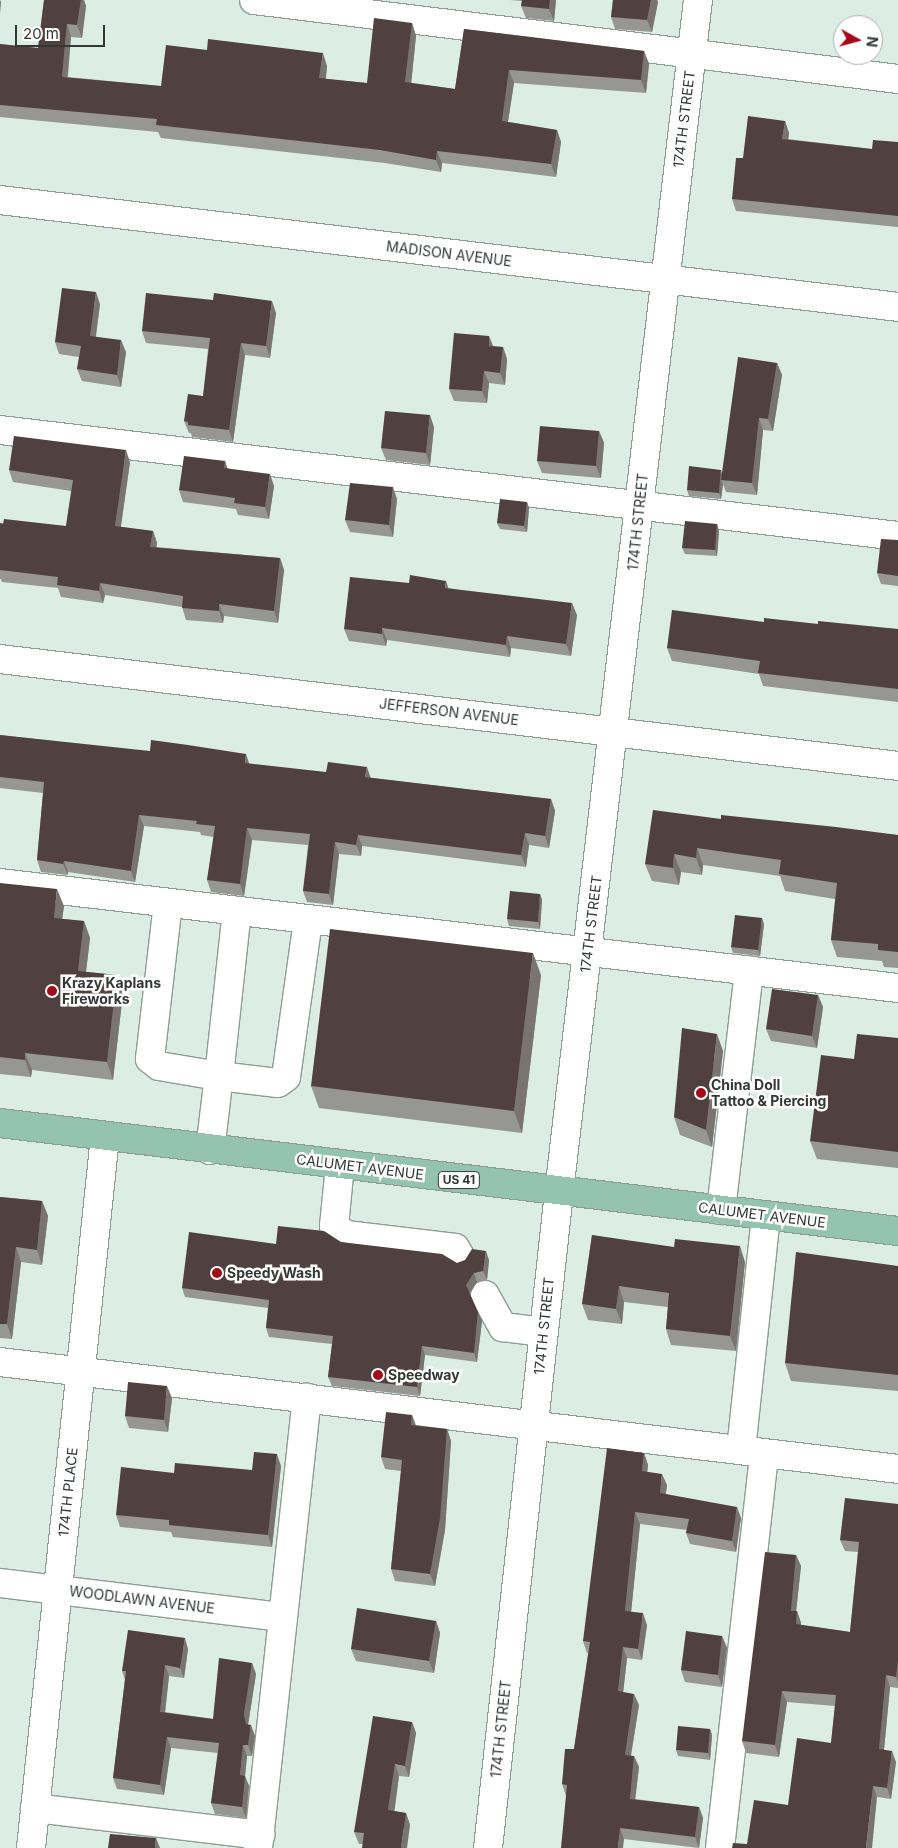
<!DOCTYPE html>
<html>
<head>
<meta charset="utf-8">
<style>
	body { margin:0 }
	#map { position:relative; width:898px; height:1848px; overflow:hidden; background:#dcede5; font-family:Inter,sans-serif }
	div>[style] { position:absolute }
	.roads { filter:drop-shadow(1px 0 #8d9d95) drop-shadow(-1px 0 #8d9d95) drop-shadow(0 1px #8d9d95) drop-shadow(0 -1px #8d9d95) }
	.minor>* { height:28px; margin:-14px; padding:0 14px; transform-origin:14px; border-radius:14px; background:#fff }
	.major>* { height:28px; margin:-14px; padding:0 14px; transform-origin:14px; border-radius:14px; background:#94c4b0 }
	.wall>* { inset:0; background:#969692 }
	.shaded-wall>* { inset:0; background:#7a7471 }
	.building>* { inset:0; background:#50403f }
	.dots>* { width:14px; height:14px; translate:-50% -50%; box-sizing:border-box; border:2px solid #fff; border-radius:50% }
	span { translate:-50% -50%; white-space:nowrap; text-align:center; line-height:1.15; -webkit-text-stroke:5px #fff; paint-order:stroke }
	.shield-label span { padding:1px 4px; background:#fff; border:1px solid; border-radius:4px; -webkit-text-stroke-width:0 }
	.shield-label { font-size:12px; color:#323835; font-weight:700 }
	.street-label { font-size:14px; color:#323835 }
	.poi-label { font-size:14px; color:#323835; font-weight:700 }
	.left { translate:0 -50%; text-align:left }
	.north { position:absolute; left:833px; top:15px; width:50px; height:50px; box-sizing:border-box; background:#fff; border:1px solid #adafae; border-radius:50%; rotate:97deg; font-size:14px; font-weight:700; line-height:20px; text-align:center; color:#323835 }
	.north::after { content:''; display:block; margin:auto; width:18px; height:22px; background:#a40b19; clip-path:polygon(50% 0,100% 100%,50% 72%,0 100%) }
	.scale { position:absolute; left:15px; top:25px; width:90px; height:22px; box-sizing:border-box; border:2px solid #323835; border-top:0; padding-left:6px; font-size:15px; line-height:18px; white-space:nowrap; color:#323835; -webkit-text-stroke:4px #fff; paint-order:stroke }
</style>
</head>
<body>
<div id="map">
	<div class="roads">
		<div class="minor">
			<i style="left:254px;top:0;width:649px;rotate:6.99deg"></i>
			<i style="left:0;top:200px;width:904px;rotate:6.79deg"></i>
			<i style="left:0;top:430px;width:904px;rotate:6.73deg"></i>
			<i style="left:0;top:659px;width:904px;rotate:6.79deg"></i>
			<i style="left:0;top:883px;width:904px;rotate:6.67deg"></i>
			<i style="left:168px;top:903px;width:157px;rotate:96.6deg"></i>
			<i style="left:150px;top:1059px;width:11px;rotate:38deg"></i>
			<i style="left:159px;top:1066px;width:61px;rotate:9.5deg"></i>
			<i style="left:219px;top:1076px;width:166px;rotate:-83.8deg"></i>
			<i style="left:210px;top:1150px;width:75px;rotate:-83.1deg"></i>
			<i style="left:219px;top:1076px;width:59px;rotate:6.8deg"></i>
			<i style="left:278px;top:1083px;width:10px;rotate:-37deg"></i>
			<i style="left:286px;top:1077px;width:159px;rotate:-82deg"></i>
			<i style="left:340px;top:1165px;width:61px;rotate:95.6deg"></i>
			<i style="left:334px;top:1226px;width:15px;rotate:37deg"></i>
			<i style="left:346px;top:1235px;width:110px;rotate:6.8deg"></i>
			<i style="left:455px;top:1248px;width:9px;rotate:58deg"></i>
			<i style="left:721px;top:1210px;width:241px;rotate:-83.3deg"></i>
			<i style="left:485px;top:1295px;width:37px;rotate:61deg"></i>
			<i style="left:503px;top:1327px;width:41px;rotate:7deg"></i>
			<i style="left:0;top:1362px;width:904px;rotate:6.79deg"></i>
			<i style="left:741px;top:1450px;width:236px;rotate:-83.9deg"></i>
			<i style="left:0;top:1583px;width:285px;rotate:6.9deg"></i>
			<i style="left:35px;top:1808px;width:227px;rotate:6.8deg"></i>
			<i style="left:31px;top:1848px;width:715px;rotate:-84.06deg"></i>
			<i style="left:258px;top:1848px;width:453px;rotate:-83.8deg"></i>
			<i style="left:488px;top:1848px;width:660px;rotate:-83.82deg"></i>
			<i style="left:559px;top:1192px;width:1200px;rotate:-83.35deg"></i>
			<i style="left:720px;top:1848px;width:397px;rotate:-83.6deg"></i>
		</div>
		<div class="major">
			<i style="left:0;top:1123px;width:904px;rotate:6.86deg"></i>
		</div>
	</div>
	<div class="wall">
		<i style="clip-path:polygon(44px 0,84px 0,86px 6px,82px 38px,71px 37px,68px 77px,161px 86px,327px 66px,326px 79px,367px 83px,412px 23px,416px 36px,411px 83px,455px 89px,464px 29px,644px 51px,649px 64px,646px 93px,514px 83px,508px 122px,557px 130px,561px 142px,556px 177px,442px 163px,441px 172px,385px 163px,161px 138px,158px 132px,0 117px,0 44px,38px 48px)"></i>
		<i style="clip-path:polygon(510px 0,556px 0,554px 21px,526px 18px,521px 6px,522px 1px)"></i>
		<i style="clip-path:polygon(613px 0,657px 0,658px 2px,652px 32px,615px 29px,611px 17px)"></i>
		<i style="clip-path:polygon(785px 121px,789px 133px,788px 139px,872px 149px,898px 142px,898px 227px,736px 211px,732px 199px,743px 158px)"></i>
		<i style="clip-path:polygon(100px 304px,96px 337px,126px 352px,121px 387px,82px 381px,77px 369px,79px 357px,59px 354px,55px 342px)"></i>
		<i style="clip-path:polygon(276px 313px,270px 358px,245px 355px,233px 442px,192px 437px,191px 433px,189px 433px,184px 421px,203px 396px,208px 349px,146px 343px,142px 331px)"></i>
		<i style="clip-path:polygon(493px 346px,503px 347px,507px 359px,505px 385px,489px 383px,487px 403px,454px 401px,449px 389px)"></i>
		<i style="clip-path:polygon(777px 363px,782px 375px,773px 431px,763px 430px,757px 495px,726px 492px,723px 484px,721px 499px,689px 496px,687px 490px,722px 473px)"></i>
		<i style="clip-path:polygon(434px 427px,430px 465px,386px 460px,381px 448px)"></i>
		<i style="clip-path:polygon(599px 431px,604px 443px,601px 478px,542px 473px,537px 461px)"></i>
		<i style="clip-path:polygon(225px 461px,227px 468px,274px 486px,269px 519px,238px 515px,236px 509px,183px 502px,179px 490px)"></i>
		<i style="clip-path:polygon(130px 462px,121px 527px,153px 531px,157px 543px,156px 547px,280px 558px,284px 570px,278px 623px,224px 616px,223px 623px,186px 620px,182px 607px,105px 595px,103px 603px,61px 597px,58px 588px,2px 582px,1px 579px,0 579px,0 523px,66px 526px,71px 491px,13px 482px,9px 470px)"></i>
		<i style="clip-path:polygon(397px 499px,393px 537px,350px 532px,345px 520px)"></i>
		<i style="clip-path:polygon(527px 502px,529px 508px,527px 532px,500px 529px,497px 523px)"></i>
		<i style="clip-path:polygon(717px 524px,719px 531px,717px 556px,685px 554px,682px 548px)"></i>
		<i style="clip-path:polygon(898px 540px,898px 586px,881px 584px,877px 573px)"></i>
		<i style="clip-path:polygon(449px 588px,577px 615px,571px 656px,511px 648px,510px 657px,387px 640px,386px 646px,349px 641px,344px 629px)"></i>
		<i style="clip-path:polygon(764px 622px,818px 624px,898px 629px,898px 702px,763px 686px,759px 674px,672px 661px,667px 648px)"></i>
		<i style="clip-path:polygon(0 735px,551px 799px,555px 811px,549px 848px,529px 845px,526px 867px,362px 846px,361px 856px,339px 854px,333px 905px,307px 902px,303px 891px,308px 845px,252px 840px,244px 896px,211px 892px,207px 880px,214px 837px,201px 835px,200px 832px,144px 826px,135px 882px,68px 872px,68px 875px,41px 872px,37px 860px,43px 793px,0 788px)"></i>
		<i style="clip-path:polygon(721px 819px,898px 835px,898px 968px,884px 967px,882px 961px,837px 957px,831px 940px,835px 899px,785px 891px,780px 876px,703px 865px,702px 875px,681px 872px,679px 885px,652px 881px,645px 864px)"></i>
		<i style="clip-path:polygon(0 883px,64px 906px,62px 919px,84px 921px,90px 938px,86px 972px,117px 975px,123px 993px,113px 1080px,32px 1070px,31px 1077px,0 1074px)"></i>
		<i style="clip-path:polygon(540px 894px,542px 900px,540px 929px,509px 926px,507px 919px)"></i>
		<i style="clip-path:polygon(764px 924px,760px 956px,733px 953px,731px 947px)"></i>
		<i style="clip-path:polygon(541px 975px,522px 1133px,319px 1108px,311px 1086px)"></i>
		<i style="clip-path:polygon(818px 995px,823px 1007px,817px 1048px,771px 1041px,766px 1029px)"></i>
		<i style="clip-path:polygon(898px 1038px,898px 1168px,817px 1159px,810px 1141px,854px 1059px)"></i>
		<i style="clip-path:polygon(723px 1051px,712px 1147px,680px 1135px,674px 1117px)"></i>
		<i style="clip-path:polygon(0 1197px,42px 1201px,48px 1216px,42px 1265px,21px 1262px,12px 1339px,0 1338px)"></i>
		<i style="clip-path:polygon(592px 1235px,745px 1262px,736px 1351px,671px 1345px,666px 1329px,668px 1307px,624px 1302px,622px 1324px,588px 1320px,582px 1304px)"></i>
		<i style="clip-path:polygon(341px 1242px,457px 1263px,489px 1260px,487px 1280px,477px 1282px,470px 1294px,482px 1321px,477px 1362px,425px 1355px,420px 1396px,332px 1386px,328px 1377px,332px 1344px,269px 1337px,266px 1328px,268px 1308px,185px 1297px,182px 1288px,276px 1244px)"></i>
		<i style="clip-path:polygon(898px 1266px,898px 1391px,791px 1381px,785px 1363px)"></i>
		<i style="clip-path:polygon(172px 1398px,168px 1432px,129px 1428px,125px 1416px)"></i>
		<i style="clip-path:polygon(412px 1415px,416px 1425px,447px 1429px,451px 1441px,445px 1530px,435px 1586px,395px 1581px,391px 1569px,401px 1471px,385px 1469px,381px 1457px)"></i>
		<i style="clip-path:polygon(644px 1453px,648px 1465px,647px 1472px,667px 1485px,666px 1494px,741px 1518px,736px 1552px,690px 1544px,686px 1533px,687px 1530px,640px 1524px,631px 1612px,647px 1625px,642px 1660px,627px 1658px,623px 1692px,639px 1705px,631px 1756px,634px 1756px,639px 1767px,635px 1799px,699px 1807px,703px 1818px,699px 1848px,624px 1839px,566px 1796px,562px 1784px,574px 1749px,588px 1653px,587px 1653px,583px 1641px)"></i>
		<i style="clip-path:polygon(281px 1466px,272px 1547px,173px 1537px,171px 1532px,120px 1527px,116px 1515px,174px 1473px,252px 1470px)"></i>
		<i style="clip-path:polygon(898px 1504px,898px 1688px,890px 1687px,884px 1750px,896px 1762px,891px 1799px,877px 1797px,747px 1844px,788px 1805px,831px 1743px,835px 1706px,787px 1702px,779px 1757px,746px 1753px,742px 1741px,796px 1555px,801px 1566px,796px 1611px,797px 1611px,801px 1623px,801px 1625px,850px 1632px,858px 1552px,845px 1551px,840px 1540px)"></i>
		<i style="clip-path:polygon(436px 1621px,440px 1633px,434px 1673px,356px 1661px,351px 1649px)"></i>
		<i style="clip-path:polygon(722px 1636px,727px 1648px,722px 1687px,685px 1682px,681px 1670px)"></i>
		<i style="clip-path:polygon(188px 1649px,184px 1678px,169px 1676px,165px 1712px,213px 1719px,252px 1663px,256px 1674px,248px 1725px,255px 1736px,252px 1756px,247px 1756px,245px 1776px,249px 1786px,246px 1818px,215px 1814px,211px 1803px,218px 1753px,171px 1748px,164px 1795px,117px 1789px,113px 1778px,125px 1680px,122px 1671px)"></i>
		<i style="clip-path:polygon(412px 1722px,416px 1733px,409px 1777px,399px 1776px,394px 1811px,406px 1813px,410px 1825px,363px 1844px,359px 1844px,354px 1832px)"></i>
		<i style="clip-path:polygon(710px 1729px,712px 1735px,710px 1760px,678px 1756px,676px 1750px)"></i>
	</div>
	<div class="shaded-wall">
		<i style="clip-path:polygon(0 0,1px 2px,0 14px)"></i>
		<i style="clip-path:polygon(81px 0,84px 0,86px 6px,82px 38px,77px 25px)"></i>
		<i style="clip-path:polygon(550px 0,556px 0,554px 21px,549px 9px)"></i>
		<i style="clip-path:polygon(651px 0,657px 0,658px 2px,652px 32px,647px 20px)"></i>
		<i style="clip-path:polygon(412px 23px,416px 36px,410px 95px,405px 82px)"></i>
		<i style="clip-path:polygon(67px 24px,71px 37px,66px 90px,62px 77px)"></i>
		<i style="clip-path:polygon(644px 51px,649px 64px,646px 93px,641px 80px)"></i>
		<i style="clip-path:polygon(323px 53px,327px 66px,324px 91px,319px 78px)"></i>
		<i style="clip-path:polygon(509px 70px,514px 83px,506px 134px,502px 121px)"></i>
		<i style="clip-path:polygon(785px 121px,789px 133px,787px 151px,782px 139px)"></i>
		<i style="clip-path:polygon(557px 130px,561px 142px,556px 177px,551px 164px)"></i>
		<i style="clip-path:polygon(437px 151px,442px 163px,441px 172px,436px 160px)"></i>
		<i style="clip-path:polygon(96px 292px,100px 304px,94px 348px,90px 336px)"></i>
		<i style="clip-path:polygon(272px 301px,276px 313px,270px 358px,266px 346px)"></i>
		<i style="clip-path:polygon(489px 336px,494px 348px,489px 346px)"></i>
		<i style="clip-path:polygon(121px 340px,126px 352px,121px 387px,117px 375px)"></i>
		<i style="clip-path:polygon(241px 343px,245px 355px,233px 442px,229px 430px)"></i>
		<i style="clip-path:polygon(503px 347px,507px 359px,505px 385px,500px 373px)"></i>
		<i style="clip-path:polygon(777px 363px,782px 375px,773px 431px,768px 419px)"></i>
		<i style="clip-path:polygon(484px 371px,489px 383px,487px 403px,482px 391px)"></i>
		<i style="clip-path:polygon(430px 415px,434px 427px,430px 465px,426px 453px)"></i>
		<i style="clip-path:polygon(759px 418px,763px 430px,757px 495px,752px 483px)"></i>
		<i style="clip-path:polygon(599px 431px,604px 443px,601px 478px,596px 466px)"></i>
		<i style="clip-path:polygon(126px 450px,130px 462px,119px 538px,115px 526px)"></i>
		<i style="clip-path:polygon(225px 461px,229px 473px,224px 468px)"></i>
		<i style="clip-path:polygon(721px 470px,723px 476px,721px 480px,723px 484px,721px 499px,719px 493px)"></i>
		<i style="clip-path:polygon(270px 474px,274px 486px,269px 519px,265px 507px)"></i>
		<i style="clip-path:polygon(393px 487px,397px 499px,393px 537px,389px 525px)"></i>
		<i style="clip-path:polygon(527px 502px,529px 508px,527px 532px,524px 526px)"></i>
		<i style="clip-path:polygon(717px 524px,719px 531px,717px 556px,715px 550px)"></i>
		<i style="clip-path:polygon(153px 531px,157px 543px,155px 559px,150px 547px)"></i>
		<i style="clip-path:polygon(280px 558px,284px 570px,278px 623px,274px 611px)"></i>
		<i style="clip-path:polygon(446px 581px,450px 593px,445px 588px)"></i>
		<i style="clip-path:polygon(100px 583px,105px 595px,103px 603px,99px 591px)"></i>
		<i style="clip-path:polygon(572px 603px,577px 615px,571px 656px,566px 644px)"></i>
		<i style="clip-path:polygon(219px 604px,224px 616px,223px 623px,219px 611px)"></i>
		<i style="clip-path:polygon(382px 628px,387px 640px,386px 646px,382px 634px)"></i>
		<i style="clip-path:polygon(507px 636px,511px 648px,510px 657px,506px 645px)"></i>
		<i style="clip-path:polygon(246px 754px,250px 766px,245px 763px)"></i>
		<i style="clip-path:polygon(367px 767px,371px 779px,365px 777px)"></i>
		<i style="clip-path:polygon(551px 799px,555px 811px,549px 848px,545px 836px)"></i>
		<i style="clip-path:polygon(139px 815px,144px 826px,135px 882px,131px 871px)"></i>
		<i style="clip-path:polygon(247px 828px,252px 840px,244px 896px,240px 884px)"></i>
		<i style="clip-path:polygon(525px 833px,529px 845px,526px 867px,521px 855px)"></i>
		<i style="clip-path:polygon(358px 835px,362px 846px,361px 856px,356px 845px)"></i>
		<i style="clip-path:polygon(335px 842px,339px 854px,333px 905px,329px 894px)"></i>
		<i style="clip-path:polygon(697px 848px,703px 865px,702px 875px,696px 858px)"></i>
		<i style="clip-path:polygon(674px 854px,681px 872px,679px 885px,673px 868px)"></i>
		<i style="clip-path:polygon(64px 861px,68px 872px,68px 875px,63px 864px)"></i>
		<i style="clip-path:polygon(57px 889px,64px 906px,60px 935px,54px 918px)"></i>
		<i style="clip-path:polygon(540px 894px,542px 900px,540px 929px,538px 922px)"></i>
		<i style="clip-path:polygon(762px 918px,764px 924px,760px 956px,758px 950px)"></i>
		<i style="clip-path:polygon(84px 921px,90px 938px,84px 988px,78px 971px)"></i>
		<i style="clip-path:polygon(533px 953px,541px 975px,522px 1133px,514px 1111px)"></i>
		<i style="clip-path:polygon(117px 975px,123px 993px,113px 1080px,107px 1062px)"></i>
		<i style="clip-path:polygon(818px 995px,823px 1007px,817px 1048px,812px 1036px)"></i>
		<i style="clip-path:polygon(717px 1034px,723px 1051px,712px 1147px,706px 1130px)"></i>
		<i style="clip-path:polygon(25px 1053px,32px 1070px,31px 1077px,25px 1060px)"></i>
		<i style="clip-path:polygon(42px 1201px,48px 1216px,42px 1265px,37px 1250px)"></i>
		<i style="clip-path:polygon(740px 1246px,745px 1262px,736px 1351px,730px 1336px)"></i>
		<i style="clip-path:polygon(16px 1247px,21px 1262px,12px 1339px,7px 1324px)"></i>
		<i style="clip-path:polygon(486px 1251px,489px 1260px,487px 1280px,483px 1271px)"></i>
		<i style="clip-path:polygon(474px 1273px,477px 1282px,469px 1294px,466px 1285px)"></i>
		<i style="clip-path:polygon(619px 1286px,624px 1302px,622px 1324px,616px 1309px)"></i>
		<i style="clip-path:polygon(478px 1312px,482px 1321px,477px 1362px,474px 1353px)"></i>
		<i style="clip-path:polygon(422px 1346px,425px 1355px,420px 1396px,417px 1387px)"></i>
		<i style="clip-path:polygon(167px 1386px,172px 1398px,168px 1432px,164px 1420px)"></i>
		<i style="clip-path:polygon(412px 1415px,416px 1427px,411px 1425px)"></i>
		<i style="clip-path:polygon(447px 1429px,451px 1441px,445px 1530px,435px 1586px,430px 1574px)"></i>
		<i style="clip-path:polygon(644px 1453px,648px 1465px,646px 1483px,642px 1471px)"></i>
		<i style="clip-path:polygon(277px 1454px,281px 1466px,272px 1547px,268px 1535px)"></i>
		<i style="clip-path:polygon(662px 1474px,667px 1485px,664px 1504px,660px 1493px)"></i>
		<i style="clip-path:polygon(737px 1507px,741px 1518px,736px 1552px,732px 1541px)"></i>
		<i style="clip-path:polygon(635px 1512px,640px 1524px,630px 1623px,625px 1611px)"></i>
		<i style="clip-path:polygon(796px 1555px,801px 1566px,795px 1622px,791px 1611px)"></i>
		<i style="clip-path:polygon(797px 1611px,801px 1623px,800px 1636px,796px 1624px)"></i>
		<i style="clip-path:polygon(643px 1613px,647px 1625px,642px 1660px,638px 1649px)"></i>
		<i style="clip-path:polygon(436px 1621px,440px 1633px,434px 1673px,429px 1661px)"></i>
		<i style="clip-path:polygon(722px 1636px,727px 1648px,722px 1687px,718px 1675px)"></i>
		<i style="clip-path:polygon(185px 1638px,188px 1649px,184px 1678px,180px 1668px)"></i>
		<i style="clip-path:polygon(623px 1647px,627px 1658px,622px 1703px,618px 1691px)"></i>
		<i style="clip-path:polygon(898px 1661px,898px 1682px,896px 1677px)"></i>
		<i style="clip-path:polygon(252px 1663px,256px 1674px,248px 1725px,246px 1724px,244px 1714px)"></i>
		<i style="clip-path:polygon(165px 1665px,169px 1676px,164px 1722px,160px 1712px)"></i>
		<i style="clip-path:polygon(886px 1675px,890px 1687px,883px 1760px,879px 1749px)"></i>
		<i style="clip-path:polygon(782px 1691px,787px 1702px,779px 1757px,775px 1745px)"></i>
		<i style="clip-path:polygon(634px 1694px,639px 1705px,629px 1766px,625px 1755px)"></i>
		<i style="clip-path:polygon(412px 1722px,416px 1733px,409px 1777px,405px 1766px)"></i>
		<i style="clip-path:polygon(251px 1725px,255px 1736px,252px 1756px,248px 1745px)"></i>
		<i style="clip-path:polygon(710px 1729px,712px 1735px,710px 1760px,708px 1753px)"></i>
		<i style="clip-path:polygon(167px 1737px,171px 1748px,164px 1795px,160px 1785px)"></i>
		<i style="clip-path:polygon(243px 1745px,247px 1756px,245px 1776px,249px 1786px,246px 1818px,242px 1807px,240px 1775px)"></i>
		<i style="clip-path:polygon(892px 1751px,896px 1762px,891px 1799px,887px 1788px)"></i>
		<i style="clip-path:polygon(634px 1756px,639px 1767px,634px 1810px,630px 1799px)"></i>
		<i style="clip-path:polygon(395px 1764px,399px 1776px,393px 1822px,388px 1810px)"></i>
		<i style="clip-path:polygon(873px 1786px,877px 1797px,872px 1848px,866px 1848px)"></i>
		<i style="clip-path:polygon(699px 1807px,703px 1818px,699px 1848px,695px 1837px)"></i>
		<i style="clip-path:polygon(406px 1813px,410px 1825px,407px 1848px,401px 1848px)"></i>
		<i style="clip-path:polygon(620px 1828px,624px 1839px,623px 1848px,618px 1848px)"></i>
		<i style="clip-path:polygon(156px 1838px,160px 1848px,155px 1848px)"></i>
	</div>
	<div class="building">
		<i style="clip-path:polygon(44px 0,81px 0,77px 25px,67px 24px,62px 77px,161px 86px,166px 45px,207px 50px,208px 39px,323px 53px,319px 78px,367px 83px,374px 18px,412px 23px,405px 82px,455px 89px,464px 29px,644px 51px,641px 80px,509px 70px,502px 121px,557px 130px,551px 164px,437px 151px,436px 160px,380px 150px,156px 125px,157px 119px,0 105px,0 44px,38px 48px)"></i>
		<i style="clip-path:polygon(522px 0,550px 0,549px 9px,521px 6px)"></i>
		<i style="clip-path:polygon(613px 0,651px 0,647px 20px,611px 17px)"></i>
		<i style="clip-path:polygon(748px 116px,785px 121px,782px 139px,872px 149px,873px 140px,898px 142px,898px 216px,732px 199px,736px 158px,743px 158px)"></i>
		<i style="clip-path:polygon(62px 288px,96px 292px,90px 336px,121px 340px,117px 375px,77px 369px,81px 346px,55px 342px)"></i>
		<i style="clip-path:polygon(146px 293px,213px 300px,214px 293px,272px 301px,266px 346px,241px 343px,229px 430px,188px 425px,188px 422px,184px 421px,188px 394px,203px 396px,210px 338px,142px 331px)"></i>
		<i style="clip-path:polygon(454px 333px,489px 336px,489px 346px,503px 347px,500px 373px,484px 371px,482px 391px,449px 389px)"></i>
		<i style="clip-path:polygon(738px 357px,777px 363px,768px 419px,759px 418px,752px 483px,721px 480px)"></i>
		<i style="clip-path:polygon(385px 411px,430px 415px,426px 453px,381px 448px)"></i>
		<i style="clip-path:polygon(540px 426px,599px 431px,596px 466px,537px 461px)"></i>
		<i style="clip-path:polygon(14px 436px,126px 450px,115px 526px,153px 531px,150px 547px,280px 558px,274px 611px,219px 604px,219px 611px,182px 608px,183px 596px,100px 583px,99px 591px,57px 585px,58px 577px,0 570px,0 523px,3px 524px,4px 519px,66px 526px,73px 480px,9px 470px)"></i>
		<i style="clip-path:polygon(184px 456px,225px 461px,224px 468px,270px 474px,265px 507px,234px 503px,235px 498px,179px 490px)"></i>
		<i style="clip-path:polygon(689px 466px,721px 470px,719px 493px,687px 490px)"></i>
		<i style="clip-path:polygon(350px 483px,393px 487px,389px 525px,345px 520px)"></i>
		<i style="clip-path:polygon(500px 499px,527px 502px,524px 526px,497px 523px)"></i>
		<i style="clip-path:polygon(685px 521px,717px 524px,715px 550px,682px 548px)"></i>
		<i style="clip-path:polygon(881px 539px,898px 540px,898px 576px,877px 573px)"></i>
		<i style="clip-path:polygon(410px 575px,446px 581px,445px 588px,572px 603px,566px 644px,507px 636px,506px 645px,382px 628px,382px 634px,344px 629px,350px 577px,409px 583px)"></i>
		<i style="clip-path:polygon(672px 610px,764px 622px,764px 618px,818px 624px,818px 621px,898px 629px,898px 689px,758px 673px,760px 661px,667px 648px)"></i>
		<i style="clip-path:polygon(0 735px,150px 751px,151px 740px,188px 745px,246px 754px,245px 763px,326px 772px,328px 762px,367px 767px,365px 777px,551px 799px,545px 836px,525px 833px,521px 855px,358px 835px,356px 845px,335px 842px,329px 894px,303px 891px,310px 834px,247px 828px,240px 884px,207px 880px,215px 826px,196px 824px,197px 821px,139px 815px,131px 871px,64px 861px,63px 864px,37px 860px,44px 782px,0 777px)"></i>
		<i style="clip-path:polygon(653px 810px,721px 819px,721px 815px,836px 827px,898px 835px,898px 952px,878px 950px,878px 944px,831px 940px,837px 883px,779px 874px,781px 860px,697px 848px,696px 858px,674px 854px,673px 868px,645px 864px)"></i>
		<i style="clip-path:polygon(0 883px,57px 889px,54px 918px,84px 921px,78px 971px,117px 975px,107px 1062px,25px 1053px,25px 1060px,0 1057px)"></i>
		<i style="clip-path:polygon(510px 891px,540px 894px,538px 922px,507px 919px)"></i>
		<i style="clip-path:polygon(735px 915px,762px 918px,758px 950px,731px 947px)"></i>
		<i style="clip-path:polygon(330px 929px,533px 953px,514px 1111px,311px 1086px)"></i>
		<i style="clip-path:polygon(772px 989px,818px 995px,812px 1036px,766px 1029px)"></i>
		<i style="clip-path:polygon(682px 1028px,717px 1034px,706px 1130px,674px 1117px)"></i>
		<i style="clip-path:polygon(857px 1034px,898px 1038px,898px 1152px,810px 1141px,821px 1055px,854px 1059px)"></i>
		<i style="clip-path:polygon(0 1197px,42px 1201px,37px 1250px,16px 1247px,7px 1324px,0 1324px)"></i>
		<i style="clip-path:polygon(278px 1226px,324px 1231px,341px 1242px,442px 1254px,457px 1263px,465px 1260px,472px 1249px,486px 1251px,483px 1271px,474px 1273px,466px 1285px,478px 1312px,474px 1353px,422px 1346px,417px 1387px,328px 1377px,333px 1336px,266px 1328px,269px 1300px,182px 1288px,189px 1232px,276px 1244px)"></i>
		<i style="clip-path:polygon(592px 1235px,674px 1247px,675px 1239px,740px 1246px,730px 1336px,666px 1329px,669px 1293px,619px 1286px,616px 1309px,582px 1304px)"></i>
		<i style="clip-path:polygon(796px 1252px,898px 1266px,898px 1375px,785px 1363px)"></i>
		<i style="clip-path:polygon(128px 1382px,167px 1386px,164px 1420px,125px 1416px)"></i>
		<i style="clip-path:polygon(386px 1412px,412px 1415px,411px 1425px,447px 1429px,440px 1518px,430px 1574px,391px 1569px,402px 1460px,381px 1457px)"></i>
		<i style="clip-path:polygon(607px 1448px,644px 1453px,642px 1471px,662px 1474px,660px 1493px,737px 1507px,732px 1541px,686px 1533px,689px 1519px,635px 1512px,625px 1611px,643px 1613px,638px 1649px,623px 1647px,618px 1691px,634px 1694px,625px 1755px,634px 1756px,630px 1799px,699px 1807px,695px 1837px,620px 1828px,618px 1848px,561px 1848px,567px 1785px,562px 1784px,565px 1749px,574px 1749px,590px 1642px,583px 1641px)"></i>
		<i style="clip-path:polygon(254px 1452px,277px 1454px,268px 1535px,169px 1525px,169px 1520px,116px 1515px,121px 1467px,174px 1473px,175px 1463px,252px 1470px)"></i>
		<i style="clip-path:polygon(845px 1498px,898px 1504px,898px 1661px,896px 1677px,886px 1675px,879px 1749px,892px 1751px,887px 1788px,873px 1786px,866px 1848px,732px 1848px,733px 1843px,747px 1844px,754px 1800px,788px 1805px,797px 1738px,831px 1743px,836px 1695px,782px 1691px,775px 1745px,742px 1741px,765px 1552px,796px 1555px,791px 1611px,797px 1611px,796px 1624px,850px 1632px,859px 1542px,840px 1540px)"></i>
		<i style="clip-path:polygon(357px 1608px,436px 1621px,429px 1661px,351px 1649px)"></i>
		<i style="clip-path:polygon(128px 1630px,185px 1638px,180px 1668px,165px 1665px,160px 1712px,213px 1719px,219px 1658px,252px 1663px,244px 1714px,246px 1724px,251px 1725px,248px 1745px,243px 1745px,240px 1775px,245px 1776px,242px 1807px,211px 1803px,219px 1743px,167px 1737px,160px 1785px,113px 1778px,126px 1671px,122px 1671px)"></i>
		<i style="clip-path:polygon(686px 1631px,722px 1636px,718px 1675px,681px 1670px)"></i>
		<i style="clip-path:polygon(373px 1716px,412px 1722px,405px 1766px,395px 1764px,388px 1810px,406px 1813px,401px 1848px,362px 1848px,364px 1833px,354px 1832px)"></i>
		<i style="clip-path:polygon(678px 1726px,710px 1729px,708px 1753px,676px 1750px)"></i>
		<i style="clip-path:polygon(110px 1834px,156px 1838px,155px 1848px,108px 1848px)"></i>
	</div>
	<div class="dots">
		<i style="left:52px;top:991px;background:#a40b19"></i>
		<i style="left:701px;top:1093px;background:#a40b19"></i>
		<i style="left:217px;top:1273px;background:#a40b19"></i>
		<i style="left:378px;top:1375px;background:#a40b19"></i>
	</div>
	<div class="shield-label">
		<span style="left:459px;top:1180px">US 41</span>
	</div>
	<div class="street-label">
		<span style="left:684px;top:119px;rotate:-83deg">174TH STREET</span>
		<span style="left:449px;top:254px;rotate:7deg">MADISON AVENUE</span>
		<span style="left:638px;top:522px;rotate:-84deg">174TH STREET</span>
		<span style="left:449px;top:712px;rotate:7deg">JEFFERSON AVENUE</span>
		<span style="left:591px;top:924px;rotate:-83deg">174TH STREET</span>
		<span style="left:360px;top:1167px;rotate:7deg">CALUMET AVENUE</span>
		<span style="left:762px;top:1215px;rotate:7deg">CALUMET AVENUE</span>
		<span style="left:544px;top:1326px;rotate:-84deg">174TH STREET</span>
		<span style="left:68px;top:1492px;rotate:-84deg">174TH PLACE</span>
		<span style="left:142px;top:1600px;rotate:7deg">WOODLAWN AVENUE</span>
		<span style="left:501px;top:1729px;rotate:-84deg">174TH STREET</span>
	</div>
	<div class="poi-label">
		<span class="left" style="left:62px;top:991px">Krazy Kaplans<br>Fireworks</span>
		<span class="left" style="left:711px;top:1093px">China Doll<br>Tattoo &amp; Piercing</span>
		<span class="left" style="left:227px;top:1273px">Speedy Wash</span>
		<span class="left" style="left:388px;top:1375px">Speedway</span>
	</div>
	<div class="north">N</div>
	<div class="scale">20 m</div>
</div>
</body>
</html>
